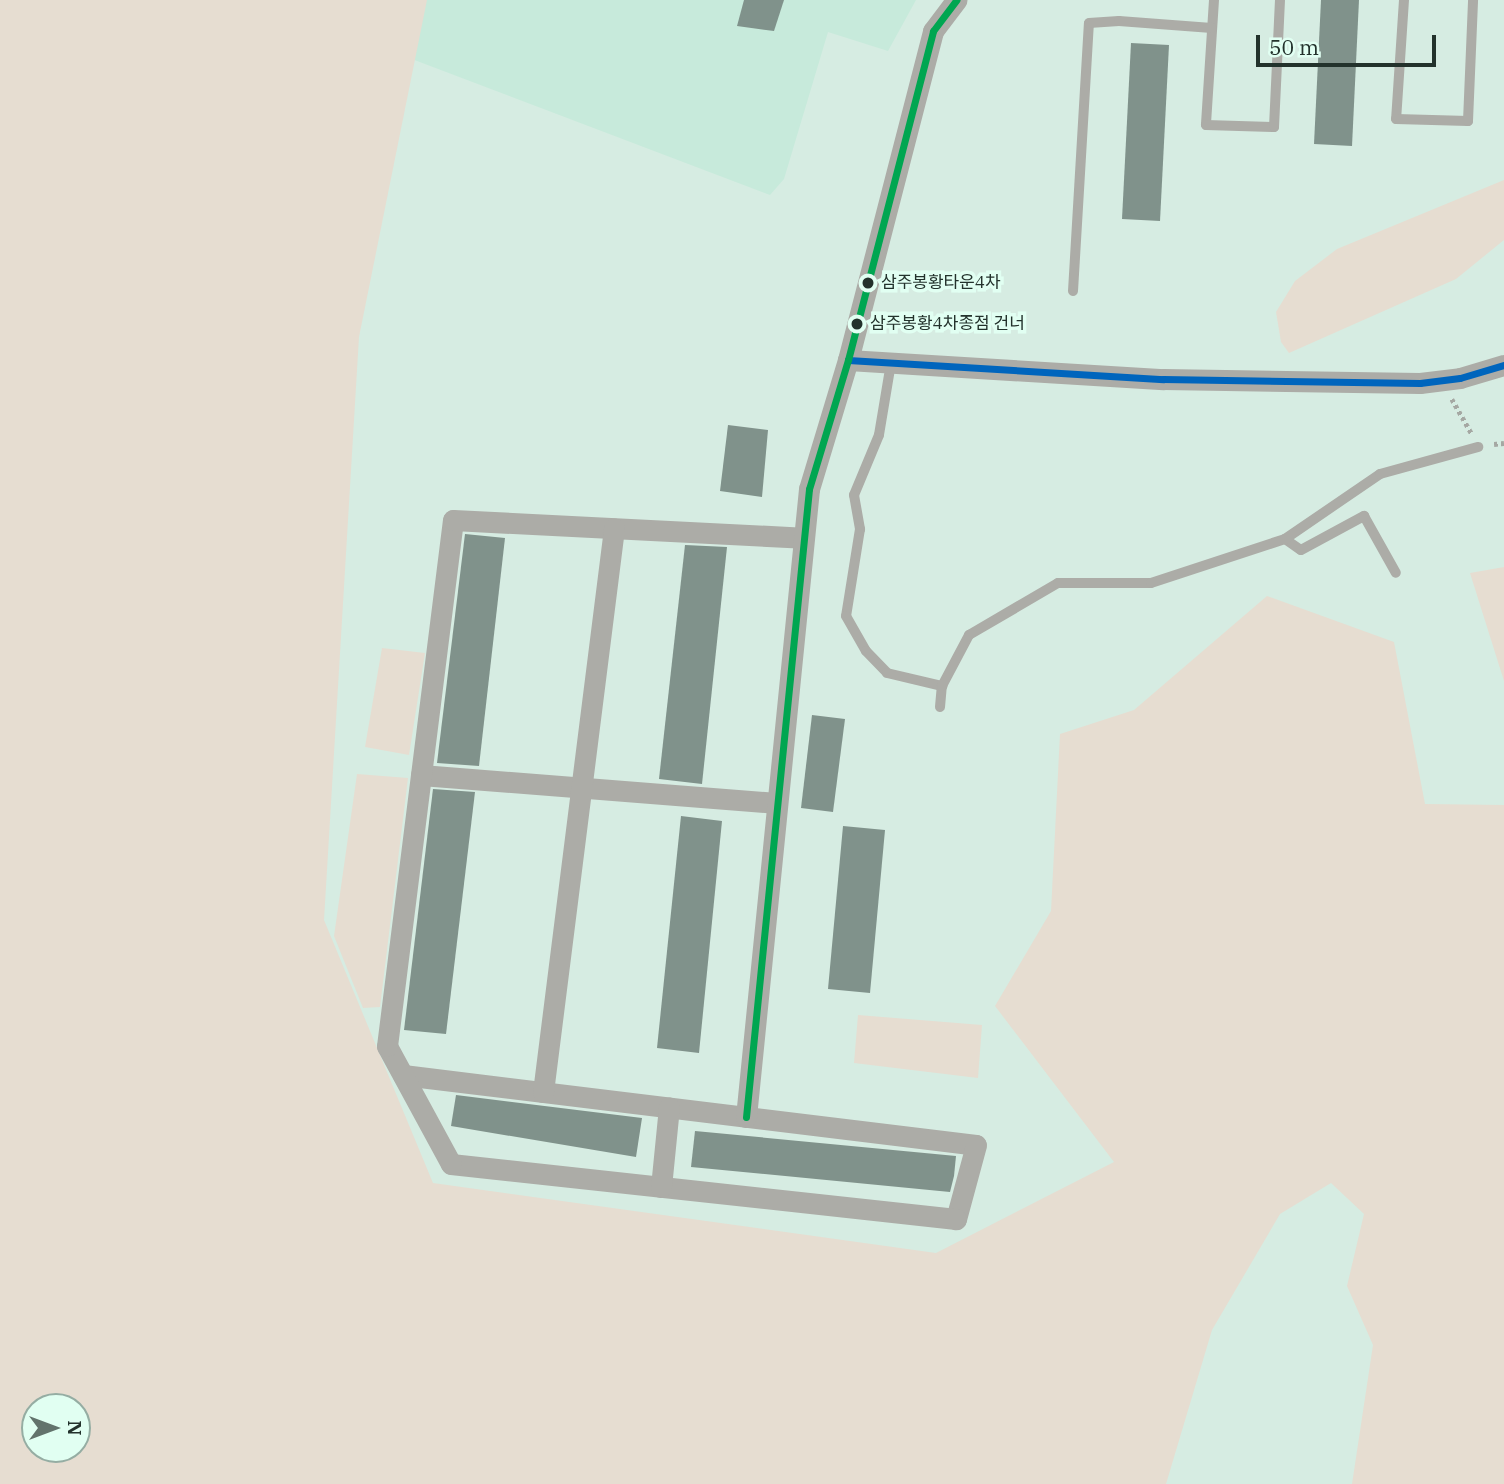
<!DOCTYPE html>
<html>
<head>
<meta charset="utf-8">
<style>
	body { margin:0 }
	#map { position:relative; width:1504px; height:1484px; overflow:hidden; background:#d6ece2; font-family:"IBM Plex Serif","Noto Sans KR",serif }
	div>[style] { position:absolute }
	.built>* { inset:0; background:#c7eadb }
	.green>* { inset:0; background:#e6ddd1 }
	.building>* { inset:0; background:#80928b }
	.path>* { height:4.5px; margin-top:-2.25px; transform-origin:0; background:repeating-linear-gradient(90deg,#a5a8a3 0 3.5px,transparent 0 7px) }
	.lane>* { height:10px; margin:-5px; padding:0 5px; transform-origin:5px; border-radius:5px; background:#acaca7 }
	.street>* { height:21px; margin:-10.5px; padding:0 10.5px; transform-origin:10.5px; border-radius:10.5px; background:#acaca7 }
	.bus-1>* { height:7px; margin:-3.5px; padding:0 3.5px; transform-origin:3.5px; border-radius:3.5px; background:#0065bd }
	.bus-2>* { height:7px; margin:-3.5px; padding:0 3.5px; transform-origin:3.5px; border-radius:3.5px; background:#00a651 }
	.dots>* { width:19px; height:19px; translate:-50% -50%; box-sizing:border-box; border:4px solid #e1fff2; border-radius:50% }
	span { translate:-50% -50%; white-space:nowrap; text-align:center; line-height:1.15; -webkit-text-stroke:7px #e1fff2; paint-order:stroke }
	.bus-label { font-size:17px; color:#23322c }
	.left { translate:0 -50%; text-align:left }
	.north { position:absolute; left:21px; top:1393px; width:70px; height:70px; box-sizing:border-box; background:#e1fff2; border:2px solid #95ada3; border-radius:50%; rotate:90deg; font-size:19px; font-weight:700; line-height:28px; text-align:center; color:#23322c }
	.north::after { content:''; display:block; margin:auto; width:24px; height:32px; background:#62736c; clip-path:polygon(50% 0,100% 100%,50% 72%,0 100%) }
	.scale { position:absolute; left:1256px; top:35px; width:180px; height:32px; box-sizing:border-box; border:4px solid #23322c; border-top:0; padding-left:9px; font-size:21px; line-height:24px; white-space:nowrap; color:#23322c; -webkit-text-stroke:5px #e1fff2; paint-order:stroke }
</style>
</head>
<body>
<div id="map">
	<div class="built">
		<i style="clip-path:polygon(384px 0,916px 0,888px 51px,828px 32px,784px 179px,770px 195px,396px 53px)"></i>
	</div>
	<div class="green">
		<i style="clip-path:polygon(evenodd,0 0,427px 0,359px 337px,324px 920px,433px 1183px,936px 1253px,1114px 1162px,995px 1006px,1051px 911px,1060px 734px,1134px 710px,1267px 596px,1394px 642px,1425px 804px,1504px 805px,1504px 1484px,1352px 1484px,1373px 1345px,1347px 1286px,1364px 1214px,1331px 1183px,1280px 1214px,1212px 1330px,1166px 1484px,0 1484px,0 0,35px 1407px,77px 1407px,77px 1449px,35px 1449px,35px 1407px)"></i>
		<i style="clip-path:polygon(1504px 180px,1504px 240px,1456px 279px,1289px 353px,1281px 342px,1276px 312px,1295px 281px,1337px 249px)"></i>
		<i style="clip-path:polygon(1504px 567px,1504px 681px,1470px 573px)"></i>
		<i style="clip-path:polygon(382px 648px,425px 653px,409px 755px,365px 747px)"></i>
		<i style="clip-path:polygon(357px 774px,408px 778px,380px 1007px,363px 1008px,334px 936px)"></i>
		<i style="clip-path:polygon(858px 1015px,982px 1025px,978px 1078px,854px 1063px)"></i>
	</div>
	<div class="building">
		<i style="clip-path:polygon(744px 0,784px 0,774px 31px,737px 26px)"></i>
		<i style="clip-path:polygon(1321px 0,1359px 0,1352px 146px,1314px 144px)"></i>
		<i style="clip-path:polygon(1131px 43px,1169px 45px,1160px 221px,1122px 219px)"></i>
		<i style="clip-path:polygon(728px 425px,768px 430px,762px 497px,720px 491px)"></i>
		<i style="clip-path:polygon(465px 534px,505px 538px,479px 766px,437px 763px)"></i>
		<i style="clip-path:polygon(685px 545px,727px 547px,702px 784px,659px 779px)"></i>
		<i style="clip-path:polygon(812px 715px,845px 719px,833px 812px,801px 808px)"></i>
		<i style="clip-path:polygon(433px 789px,475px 792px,446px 1034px,404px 1030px)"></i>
		<i style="clip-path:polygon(681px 816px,722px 821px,699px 1053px,657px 1048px)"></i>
		<i style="clip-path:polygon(843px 826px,885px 830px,870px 993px,828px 989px)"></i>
		<i style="clip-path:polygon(456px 1095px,642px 1118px,636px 1157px,451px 1126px)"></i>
		<i style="clip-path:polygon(695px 1131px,956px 1156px,954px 1176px,950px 1192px,691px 1167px)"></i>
	</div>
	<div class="path">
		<i style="left:1452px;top:399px;width:40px;rotate:60.3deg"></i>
		<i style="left:1494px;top:444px;width:10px;rotate:-6deg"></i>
	</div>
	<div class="lane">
		<i style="left:1214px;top:0;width:125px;rotate:93.7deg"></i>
		<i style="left:1206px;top:125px;width:68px;rotate:1.7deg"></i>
		<i style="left:1274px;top:127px;width:127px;rotate:-87.3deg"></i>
		<i style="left:1404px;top:0;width:119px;rotate:93.8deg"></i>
		<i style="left:1396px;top:119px;width:72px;rotate:1.6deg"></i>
		<i style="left:1468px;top:121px;width:121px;rotate:-87.6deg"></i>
		<i style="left:1073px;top:291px;width:268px;rotate:-86.6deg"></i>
		<i style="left:1089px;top:23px;width:30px;rotate:-4deg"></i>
		<i style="left:1119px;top:21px;width:93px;rotate:4.3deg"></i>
		<i style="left:891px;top:363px;width:73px;rotate:99.5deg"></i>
		<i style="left:879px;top:435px;width:65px;rotate:112.6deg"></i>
		<i style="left:854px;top:495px;width:35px;rotate:80deg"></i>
		<i style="left:860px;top:529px;width:88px;rotate:99.1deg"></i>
		<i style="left:846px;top:616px;width:40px;rotate:60.3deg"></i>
		<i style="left:866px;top:651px;width:30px;rotate:46deg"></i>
		<i style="left:887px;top:673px;width:57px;rotate:13.3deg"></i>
		<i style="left:1285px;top:539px;width:19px;rotate:35deg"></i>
		<i style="left:1301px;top:550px;width:72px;rotate:-28.4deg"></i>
		<i style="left:1364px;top:516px;width:65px;rotate:60.7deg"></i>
		<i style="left:940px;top:707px;width:21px;rotate:-85deg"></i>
		<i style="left:942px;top:686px;width:58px;rotate:-62.1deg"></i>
		<i style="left:969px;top:635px;width:103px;rotate:-30.3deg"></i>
		<i style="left:1058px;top:583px;width:93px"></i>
		<i style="left:1151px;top:583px;width:141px;rotate:-18.2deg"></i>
		<i style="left:1285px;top:539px;width:115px;rotate:-34.4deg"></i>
		<i style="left:1380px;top:474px;width:102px;rotate:-15.4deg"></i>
	</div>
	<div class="street">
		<i style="left:848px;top:360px;width:316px;rotate:3.5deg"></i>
		<i style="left:1163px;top:379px;width:257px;rotate:0.9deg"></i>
		<i style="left:1420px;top:383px;width:40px;rotate:-7.1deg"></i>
		<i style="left:1460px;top:378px;width:46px;rotate:-16.5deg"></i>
		<i style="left:421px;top:775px;width:357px;rotate:4.5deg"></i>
		<i style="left:403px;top:1075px;width:577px;rotate:6.96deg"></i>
		<i style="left:976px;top:1145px;width:77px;rotate:105.1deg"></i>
		<i style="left:956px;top:1219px;width:508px;rotate:-173.78deg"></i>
		<i style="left:451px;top:1164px;width:134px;rotate:-118.5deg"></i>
		<i style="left:387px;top:1046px;width:530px;rotate:-82.85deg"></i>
		<i style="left:453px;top:520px;width:350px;rotate:2.9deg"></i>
		<i style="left:543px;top:1092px;width:568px;rotate:-82.82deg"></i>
		<i style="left:746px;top:1117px;width:631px;rotate:-84.27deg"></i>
		<i style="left:809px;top:489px;width:135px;rotate:-73.2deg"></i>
		<i style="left:848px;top:360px;width:340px;rotate:-75.5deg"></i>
		<i style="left:933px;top:31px;width:39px;rotate:-53deg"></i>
		<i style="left:661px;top:1187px;width:80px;rotate:-84.3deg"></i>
	</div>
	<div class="bus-1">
		<i style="left:848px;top:360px;width:316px;rotate:3.5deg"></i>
		<i style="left:1163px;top:379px;width:257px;rotate:0.9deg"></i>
		<i style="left:1420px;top:383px;width:40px;rotate:-7.1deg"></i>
		<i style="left:1460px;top:378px;width:46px;rotate:-16.5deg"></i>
	</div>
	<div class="bus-2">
		<i style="left:746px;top:1117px;width:631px;rotate:-84.27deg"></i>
		<i style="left:809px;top:489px;width:135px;rotate:-73.2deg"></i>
		<i style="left:848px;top:360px;width:340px;rotate:-75.5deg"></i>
		<i style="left:933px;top:31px;width:39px;rotate:-53deg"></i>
	</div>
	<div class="dots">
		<i style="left:868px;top:283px;background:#23322c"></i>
		<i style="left:857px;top:324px;background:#23322c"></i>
	</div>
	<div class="bus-label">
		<span class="left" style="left:881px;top:283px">삼주봉황타운4차</span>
		<span class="left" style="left:870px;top:324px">삼주봉황4차종점 건너</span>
	</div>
	<div class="north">N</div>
	<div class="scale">50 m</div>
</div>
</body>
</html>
